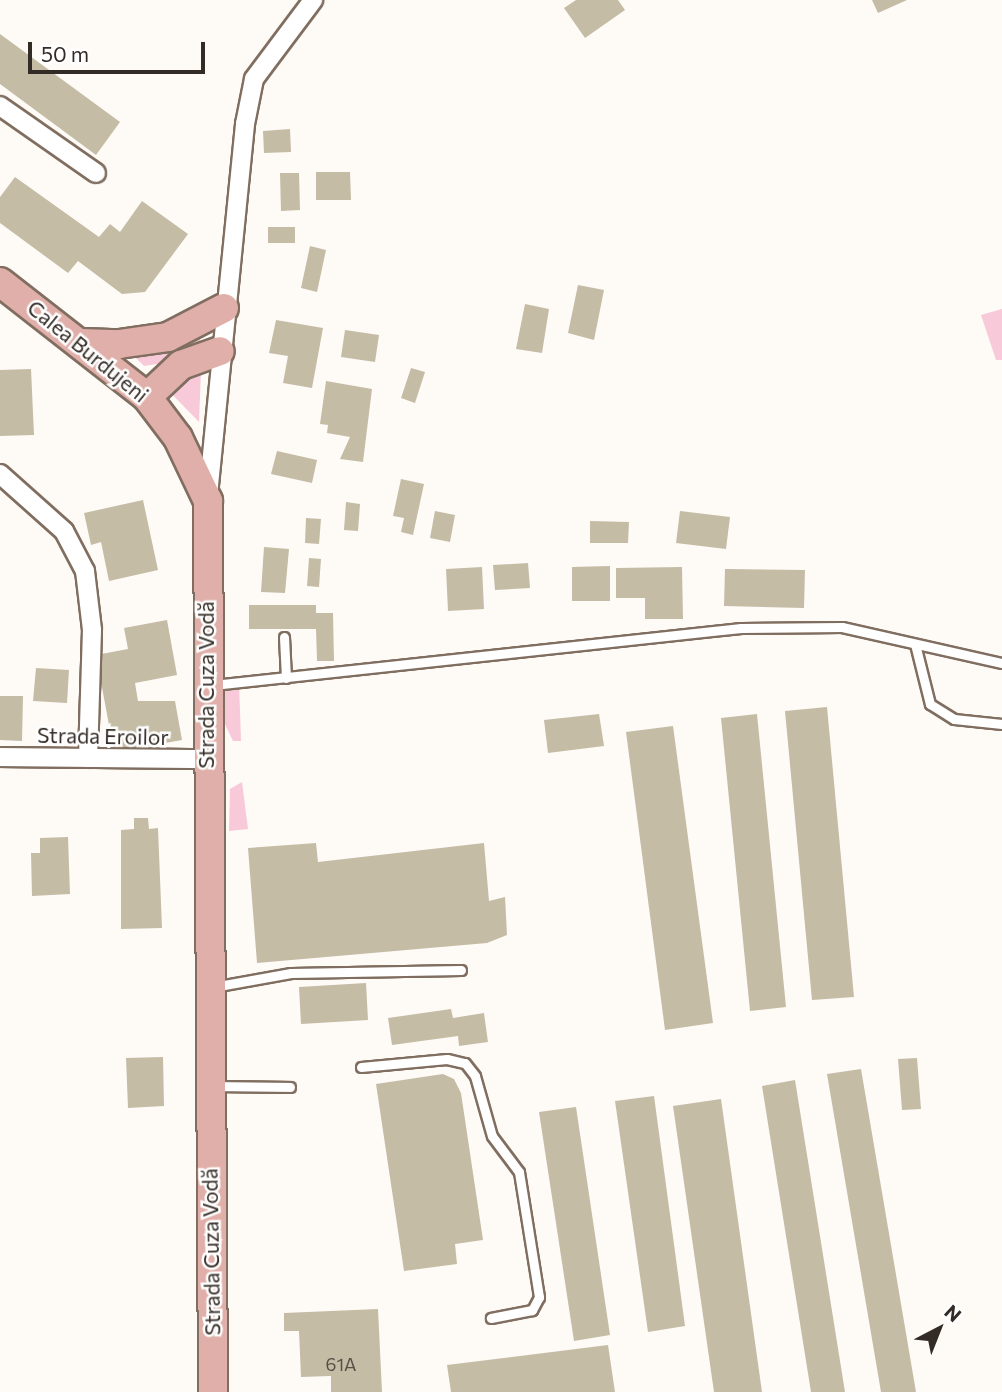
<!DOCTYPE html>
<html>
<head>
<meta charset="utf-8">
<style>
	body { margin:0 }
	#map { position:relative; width:1002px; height:1392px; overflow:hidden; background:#fefaf6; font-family:Commissioner,sans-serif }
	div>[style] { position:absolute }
	.green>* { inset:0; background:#f8cad9 }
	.building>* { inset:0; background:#c5bca6 }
	.roads { filter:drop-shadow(2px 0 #806e60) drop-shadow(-2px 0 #806e60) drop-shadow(0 2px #806e60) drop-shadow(0 -2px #806e60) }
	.lane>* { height:9px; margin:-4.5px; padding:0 4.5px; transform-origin:4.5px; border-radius:4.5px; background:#fff }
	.street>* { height:18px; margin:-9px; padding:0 9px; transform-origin:9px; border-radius:9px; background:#fff }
	.primary>* { height:28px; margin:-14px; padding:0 14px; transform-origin:14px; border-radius:14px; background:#e0afa9 }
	span { translate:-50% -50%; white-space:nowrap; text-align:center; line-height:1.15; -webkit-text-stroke:5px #fff; paint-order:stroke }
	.number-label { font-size:18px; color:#584f45 }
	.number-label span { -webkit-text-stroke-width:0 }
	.street-label { font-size:21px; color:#332b25 }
	.north { position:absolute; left:904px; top:1294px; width:70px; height:70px; -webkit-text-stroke:5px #fff; paint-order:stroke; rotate:42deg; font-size:19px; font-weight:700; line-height:28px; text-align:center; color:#332b25 }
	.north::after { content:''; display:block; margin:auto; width:24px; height:32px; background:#332b25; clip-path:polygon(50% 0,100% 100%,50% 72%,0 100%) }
	.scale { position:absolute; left:28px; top:42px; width:177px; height:32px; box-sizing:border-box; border:4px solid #332b25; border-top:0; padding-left:9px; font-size:21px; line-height:24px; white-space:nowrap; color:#332b25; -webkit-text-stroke:5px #fff; paint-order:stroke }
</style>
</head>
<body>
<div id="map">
	<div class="green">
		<i style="clip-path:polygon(1002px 309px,1002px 360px,996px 360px,981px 315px)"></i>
		<i style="clip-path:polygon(201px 335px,199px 345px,163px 363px,144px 366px,131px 353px)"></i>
		<i style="clip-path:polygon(201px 370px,199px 422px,164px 386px)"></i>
		<i style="clip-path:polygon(239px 682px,241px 741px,233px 741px,224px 722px,222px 684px)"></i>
		<i style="clip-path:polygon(242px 782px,248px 829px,229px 831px,230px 789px)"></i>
	</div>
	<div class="building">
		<i style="clip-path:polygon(576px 0,618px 0,625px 10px,585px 38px,564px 8px)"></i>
		<i style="clip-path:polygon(872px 0,907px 0,878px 13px)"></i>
		<i style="clip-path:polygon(0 34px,120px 122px,96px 155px,0 84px)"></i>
		<i style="clip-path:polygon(290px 129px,291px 152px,264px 153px,263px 131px)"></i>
		<i style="clip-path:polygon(316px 172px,350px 172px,351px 200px,316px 200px)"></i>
		<i style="clip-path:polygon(280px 173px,299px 173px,300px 210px,281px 211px)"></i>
		<i style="clip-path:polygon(15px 177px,99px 237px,110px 224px,120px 232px,142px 201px,188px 234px,145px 292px,122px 294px,78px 261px,68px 273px,0 223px,0 197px)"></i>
		<i style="clip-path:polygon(268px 227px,295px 227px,295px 243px,268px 243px)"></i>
		<i style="clip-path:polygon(310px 246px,326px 250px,317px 292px,301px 288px)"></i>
		<i style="clip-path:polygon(578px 285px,604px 290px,594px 340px,568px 333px)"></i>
		<i style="clip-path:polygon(525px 304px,549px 309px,542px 353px,516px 349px)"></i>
		<i style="clip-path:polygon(276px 320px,323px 328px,312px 388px,283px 383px,288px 356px,269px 353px)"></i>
		<i style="clip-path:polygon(345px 330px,379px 335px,375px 362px,341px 357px)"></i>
		<i style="clip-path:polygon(411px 368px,425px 372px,415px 403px,401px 398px)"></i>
		<i style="clip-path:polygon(31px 369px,34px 435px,0 436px,0 370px)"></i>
		<i style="clip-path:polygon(326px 381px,372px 389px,363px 462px,340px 459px,350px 437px,327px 433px,328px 425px,320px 424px)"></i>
		<i style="clip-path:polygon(277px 451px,317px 460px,312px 483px,271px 474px)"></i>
		<i style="clip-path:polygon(401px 479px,424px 484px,413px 535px,401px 532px,404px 518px,393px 516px)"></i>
		<i style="clip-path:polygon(143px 500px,158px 570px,109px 581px,101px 542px,91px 545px,84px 513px)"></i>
		<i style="clip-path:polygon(346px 502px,360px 504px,358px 531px,344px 530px)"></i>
		<i style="clip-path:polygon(435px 511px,455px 515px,450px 542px,430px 538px)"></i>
		<i style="clip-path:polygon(680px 511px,730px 517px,726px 549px,676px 543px)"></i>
		<i style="clip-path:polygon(306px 518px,321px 519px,319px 544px,305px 543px)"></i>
		<i style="clip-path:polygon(590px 521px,629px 522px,628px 543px,590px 543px)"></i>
		<i style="clip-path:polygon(264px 547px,289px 549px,285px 593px,261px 592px)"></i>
		<i style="clip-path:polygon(309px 558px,321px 559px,319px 587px,307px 586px)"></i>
		<i style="clip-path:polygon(528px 563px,530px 588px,495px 590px,493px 565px)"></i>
		<i style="clip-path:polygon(610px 566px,610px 601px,572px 601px,572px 567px)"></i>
		<i style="clip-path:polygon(482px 567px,484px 609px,448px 611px,446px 569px)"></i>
		<i style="clip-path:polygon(682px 567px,683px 619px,645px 619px,645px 598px,616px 598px,616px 568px)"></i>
		<i style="clip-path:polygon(725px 569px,805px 570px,804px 608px,724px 606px)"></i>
		<i style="clip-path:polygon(249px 605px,316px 605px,316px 613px,333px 613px,334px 661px,317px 661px,316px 629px,249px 629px)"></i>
		<i style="clip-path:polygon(167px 620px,177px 675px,135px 683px,138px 701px,175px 701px,182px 740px,114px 752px,96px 655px,128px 649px,124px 628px)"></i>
		<i style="clip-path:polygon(36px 668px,69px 670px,67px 703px,33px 701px)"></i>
		<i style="clip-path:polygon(0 696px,23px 696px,22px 741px,0 740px)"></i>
		<i style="clip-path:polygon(827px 707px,854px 997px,812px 1000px,785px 711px)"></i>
		<i style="clip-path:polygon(599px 714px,604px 746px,548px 753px,544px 720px)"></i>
		<i style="clip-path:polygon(757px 714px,786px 1007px,750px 1011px,721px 718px)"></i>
		<i style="clip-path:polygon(673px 726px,713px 1023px,665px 1030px,626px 732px)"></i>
		<i style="clip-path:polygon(134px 818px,148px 818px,149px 829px,158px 828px,162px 928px,121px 929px,121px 830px,134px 829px)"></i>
		<i style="clip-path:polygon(68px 837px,70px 894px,32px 896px,31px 853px,40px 853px,40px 838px)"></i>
		<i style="clip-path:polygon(316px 843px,318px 862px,484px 843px,489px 901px,505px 897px,507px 935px,487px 943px,257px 963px,248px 848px)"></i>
		<i style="clip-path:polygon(366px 983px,368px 1020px,301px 1024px,299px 987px)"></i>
		<i style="clip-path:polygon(451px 1009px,453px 1018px,484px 1013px,488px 1042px,459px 1046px,458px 1036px,392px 1045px,388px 1018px)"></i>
		<i style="clip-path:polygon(163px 1057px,164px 1106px,128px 1108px,126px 1058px)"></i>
		<i style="clip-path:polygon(917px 1058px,921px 1109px,902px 1110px,898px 1059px)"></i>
		<i style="clip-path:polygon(861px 1069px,916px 1392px,881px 1392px,827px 1074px)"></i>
		<i style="clip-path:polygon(443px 1074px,454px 1079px,461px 1093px,483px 1240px,455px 1244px,457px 1264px,404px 1271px,376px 1084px)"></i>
		<i style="clip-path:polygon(795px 1080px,845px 1392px,811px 1392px,762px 1086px)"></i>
		<i style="clip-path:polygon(654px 1096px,685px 1326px,648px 1332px,615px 1101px)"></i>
		<i style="clip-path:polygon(721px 1099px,762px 1392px,714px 1392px,673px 1106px)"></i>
		<i style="clip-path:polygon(576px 1107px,610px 1335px,574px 1341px,539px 1112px)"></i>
		<i style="clip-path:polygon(378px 1309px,382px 1392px,331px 1392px,331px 1376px,301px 1377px,299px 1331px,284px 1331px,284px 1313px)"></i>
		<i style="clip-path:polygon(608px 1345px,615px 1392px,451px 1392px,447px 1365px)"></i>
	</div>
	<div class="roads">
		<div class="lane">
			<i style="left:284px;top:637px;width:41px;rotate:87.2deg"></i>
			<i style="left:915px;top:644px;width:62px;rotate:76deg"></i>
			<i style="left:930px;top:704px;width:28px;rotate:32deg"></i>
			<i style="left:954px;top:719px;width:48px;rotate:5.9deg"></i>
			<i style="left:213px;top:685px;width:531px;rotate:-6.16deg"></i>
			<i style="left:741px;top:628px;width:101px;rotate:-0.6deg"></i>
			<i style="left:842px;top:627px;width:164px;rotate:12.7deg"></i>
			<i style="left:213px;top:987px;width:79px;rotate:-10.2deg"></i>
			<i style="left:291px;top:973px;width:170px;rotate:-1deg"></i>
			<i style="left:361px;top:1067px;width:86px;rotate:-5.3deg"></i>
			<i style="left:447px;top:1059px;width:18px;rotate:13deg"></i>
			<i style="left:465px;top:1063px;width:16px;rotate:52deg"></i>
			<i style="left:475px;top:1076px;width:62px;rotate:74.2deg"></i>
			<i style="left:492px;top:1136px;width:45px;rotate:53.1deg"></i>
			<i style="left:519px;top:1172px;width:127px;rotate:80.9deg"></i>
			<i style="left:539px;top:1297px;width:15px;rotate:118deg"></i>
			<i style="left:532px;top:1310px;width:42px;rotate:169deg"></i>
			<i style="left:215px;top:1086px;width:75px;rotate:0.8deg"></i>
		</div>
		<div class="street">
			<i style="left:0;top:106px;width:117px;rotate:34.9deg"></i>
			<i style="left:0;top:474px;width:86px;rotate:41.7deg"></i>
			<i style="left:64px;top:531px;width:45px;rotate:62.3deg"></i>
			<i style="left:85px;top:571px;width:59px;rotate:83.2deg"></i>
			<i style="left:92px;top:630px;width:128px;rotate:91.8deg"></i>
			<i style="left:208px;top:495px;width:373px;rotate:-84.3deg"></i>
			<i style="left:245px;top:124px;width:46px;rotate:-78.7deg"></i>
			<i style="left:254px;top:79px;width:99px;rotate:-53.2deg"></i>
			<i style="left:0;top:757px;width:206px;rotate:0.6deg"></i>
		</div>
		<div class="primary">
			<i style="left:0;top:282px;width:187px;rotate:38deg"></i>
			<i style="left:147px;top:397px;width:51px;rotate:52.9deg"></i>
			<i style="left:178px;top:438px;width:70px;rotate:64.5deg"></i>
			<i style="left:208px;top:501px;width:891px;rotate:89.68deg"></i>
			<i style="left:81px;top:343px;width:38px;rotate:2deg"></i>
			<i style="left:119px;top:344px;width:49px;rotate:-8.1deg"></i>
			<i style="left:168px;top:337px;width:63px;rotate:-27.4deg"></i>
			<i style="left:147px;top:397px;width:47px;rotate:-43.3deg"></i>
			<i style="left:181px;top:365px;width:41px;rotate:-19.7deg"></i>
		</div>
	</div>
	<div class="number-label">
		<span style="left:341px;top:1364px">61A</span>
	</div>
	<div class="street-label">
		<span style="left:88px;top:351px;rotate:39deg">Calea Burdujeni</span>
		<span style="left:206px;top:685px;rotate:-90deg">Strada Cuza Vodă</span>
		<span style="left:103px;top:736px;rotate:1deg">Strada Eroilor</span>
		<span style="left:211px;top:1252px;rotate:-91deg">Strada Cuza Vodă</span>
	</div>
	<div class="north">N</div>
	<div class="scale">50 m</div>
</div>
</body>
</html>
